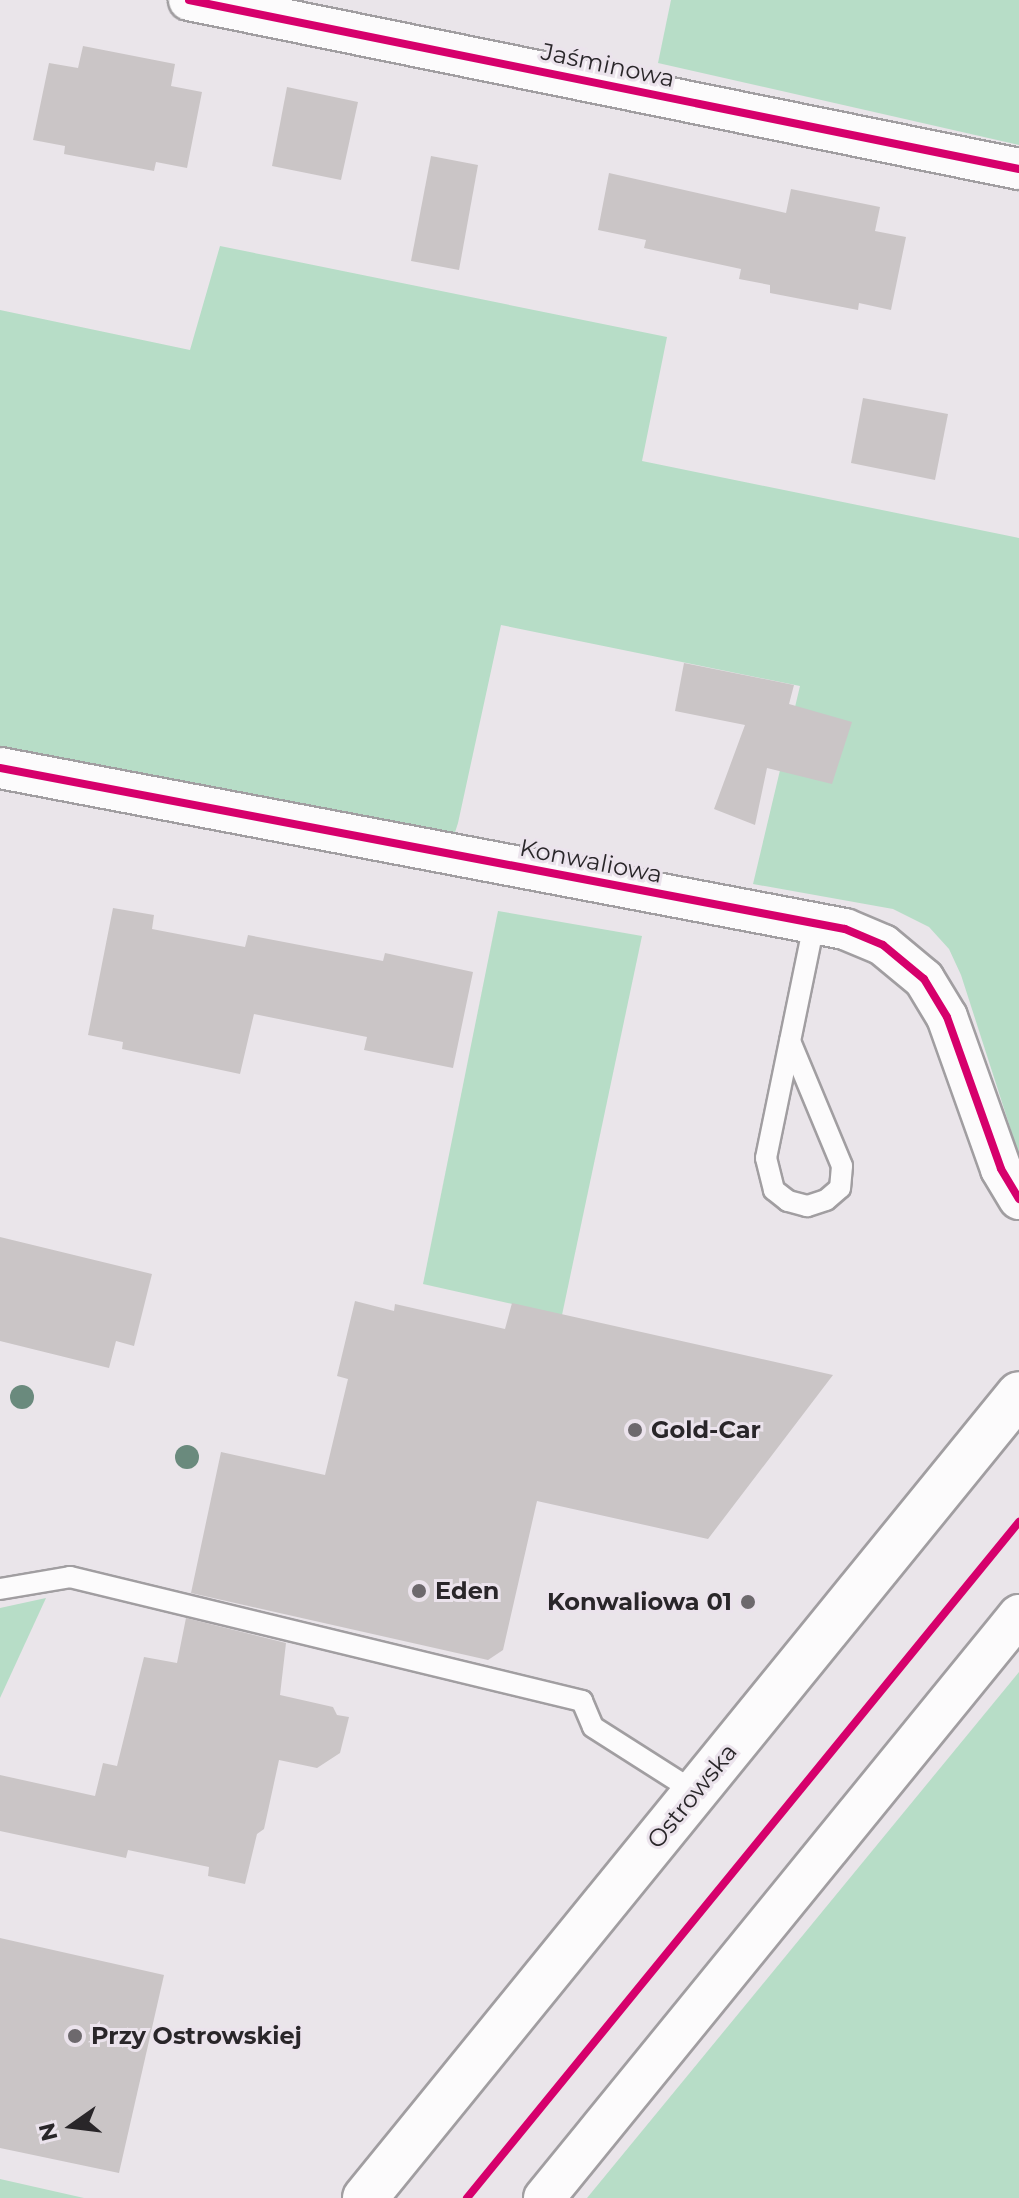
<!DOCTYPE html>
<html>
<head>
<meta charset="utf-8">
<style>
	body { margin:0 }
	#map { position:relative; width:1019px; height:2198px; overflow:hidden; background:#eae5ea; font-family:Montserrat,sans-serif }
	div>[style] { position:absolute }
	.green>* { inset:0; background:#b7ddc7 }
	.building>* { inset:0; background:#cac5c6 }
	.roads { filter:drop-shadow(2px 0 #a19ea1) drop-shadow(-2px 0 #a19ea1) drop-shadow(0 2px #a19ea1) drop-shadow(0 -2px #a19ea1) }
	.lane>* { height:20px; margin:-10px; padding:0 10px; transform-origin:10px; border-radius:10px; background:#fcfbfc }
	.street>* { height:40px; margin:-20px; padding:0 20px; transform-origin:20px; border-radius:20px; background:#fcfbfc }
	.secondary>* { height:44px; margin:-22px; padding:0 22px; transform-origin:22px; border-radius:22px; background:#fcfbfc }
	.cycleway>* { height:8px; margin:-4px; padding:0 4px; transform-origin:4px; border-radius:4px; background:#d6006c }
	.trees>* { width:24px; height:24px; margin:-12px; border-radius:50%; background:#6a8a7d }
	.dots>* { width:22px; height:22px; translate:-50% -50%; box-sizing:border-box; border:4px solid #ebe3ec; border-radius:50% }
	span { translate:-50% -50%; white-space:nowrap; text-align:center; line-height:1.15; -webkit-text-stroke:6px #ebe3ec; paint-order:stroke }
	.street-label { font-size:24px; color:#292629 }
	.poi-label { font-size:24px; color:#292629; font-weight:700 }
	.left { translate:0 -50%; text-align:left }
	.right { translate:-100% -50%; text-align:right }
	.north { position:absolute; left:32px; top:2086px; width:80px; height:80px; -webkit-text-stroke:6px #ebe3ec; paint-order:stroke; rotate:256deg; font-size:22px; font-weight:700; line-height:32px; text-align:center; color:#292629 }
	.north::after { content:''; display:block; margin:auto; width:28px; height:36px; background:#292629; clip-path:polygon(50% 0,100% 100%,50% 72%,0 100%) }
</style>
</head>
<body>
<div id="map">
	<div class="green">
		<i style="clip-path:polygon(671px 0,1019px 0,1019px 145px,658px 63px)"></i>
		<i style="clip-path:polygon(220px 246px,667px 337px,642px 461px,1019px 538px,1019px 1155px,961px 975px,949px 949px,929px 927px,893px 909px,753px 884px,800px 686px,501px 625px,458px 823px,448px 854px,0 768px,0 310px,190px 350px)"></i>
		<i style="clip-path:polygon(498px 911px,642px 936px,562px 1315px,423px 1284px)"></i>
		<i style="clip-path:polygon(46px 1598px,0 1698px,0 1608px)"></i>
		<i style="clip-path:polygon(1019px 1672px,1019px 2198px,587px 2198px)"></i>
		<i style="clip-path:polygon(0 2179px,84px 2198px,0 2198px)"></i>
	</div>
	<div class="building">
		<i style="clip-path:polygon(83px 46px,175px 64px,171px 86px,202px 92px,187px 168px,156px 162px,154px 171px,64px 154px,65px 146px,33px 140px,49px 63px,78px 68px)"></i>
		<i style="clip-path:polygon(287px 87px,358px 102px,341px 180px,272px 166px)"></i>
		<i style="clip-path:polygon(431px 156px,478px 165px,459px 270px,411px 261px)"></i>
		<i style="clip-path:polygon(609px 173px,786px 213px,791px 189px,880px 207px,875px 231px,906px 237px,891px 310px,859px 303px,858px 310px,770px 293px,770px 285px,739px 279px,741px 269px,644px 248px,646px 240px,598px 230px)"></i>
		<i style="clip-path:polygon(863px 398px,948px 414px,935px 480px,851px 463px)"></i>
		<i style="clip-path:polygon(684px 663px,794px 685px,789px 704px,852px 722px,832px 784px,767px 768px,755px 825px,714px 809px,745px 725px,675px 711px)"></i>
		<i style="clip-path:polygon(113px 908px,154px 915px,152px 929px,245px 947px,248px 935px,383px 961px,385px 953px,473px 972px,453px 1068px,364px 1050px,367px 1037px,254px 1014px,240px 1074px,122px 1049px,123px 1042px,88px 1035px)"></i>
		<i style="clip-path:polygon(0 1237px,152px 1274px,134px 1346px,116px 1341px,109px 1368px,0 1341px)"></i>
		<i style="clip-path:polygon(355px 1301px,394px 1311px,395px 1304px,505px 1329px,512px 1303px,833px 1375px,708px 1539px,537px 1501px,503px 1650px,488px 1660px,191px 1593px,221px 1452px,325px 1475px,348px 1379px,337px 1376px)"></i>
		<i style="clip-path:polygon(186px 1618px,286px 1643px,280px 1695px,333px 1707px,337px 1715px,349px 1717px,340px 1753px,317px 1768px,279px 1760px,264px 1829px,257px 1834px,245px 1884px,208px 1876px,209px 1867px,128px 1850px,126px 1858px,0 1831px,0 1775px,95px 1796px,103px 1763px,117px 1766px,144px 1657px,177px 1663px)"></i>
		<i style="clip-path:polygon(0 1938px,164px 1975px,119px 2173px,0 2148px)"></i>
	</div>
	<div class="roads">
		<div class="lane">
			<i style="left:790px;top:1041px;width:135px;rotate:67.4deg"></i>
			<i style="left:842px;top:1166px;width:22px;rotate:95deg"></i>
			<i style="left:840px;top:1188px;width:18px;rotate:139deg"></i>
			<i style="left:826px;top:1200px;width:20px;rotate:162deg"></i>
			<i style="left:807px;top:1206px;width:20px;rotate:-165deg"></i>
			<i style="left:788px;top:1201px;width:18px;rotate:-142deg"></i>
			<i style="left:774px;top:1190px;width:33px;rotate:-104deg"></i>
			<i style="left:766px;top:1158px;width:239px;rotate:-78.4deg"></i>
			<i style="left:0;top:1589px;width:71px;rotate:-9.7deg"></i>
			<i style="left:70px;top:1577px;width:527px;rotate:13.61deg"></i>
			<i style="left:582px;top:1701px;width:28px;rotate:67deg"></i>
			<i style="left:593px;top:1727px;width:121px;rotate:32.5deg"></i>
		</div>
		<div class="street">
			<i style="left:189px;top:0;width:847px;rotate:11.51deg"></i>
			<i style="left:0;top:768px;width:860px;rotate:10.79deg"></i>
			<i style="left:845px;top:929px;width:41px;rotate:22.8deg"></i>
			<i style="left:883px;top:945px;width:53px;rotate:39.7deg"></i>
			<i style="left:924px;top:979px;width:44px;rotate:58.8deg"></i>
			<i style="left:947px;top:1017px;width:161px;rotate:70.4deg"></i>
			<i style="left:1001px;top:1169px;width:35px;rotate:59deg"></i>
			<i style="left:544px;top:2198px;width:752px;rotate:-50.83deg"></i>
		</div>
		<div class="secondary">
			<i style="left:365px;top:2198px;width:1036px;rotate:-50.87deg"></i>
		</div>
	</div>
	<div class="cycleway">
		<i style="left:189px;top:0;width:847px;rotate:11.51deg"></i>
		<i style="left:0;top:768px;width:860px;rotate:10.79deg"></i>
		<i style="left:845px;top:929px;width:41px;rotate:22.8deg"></i>
		<i style="left:883px;top:945px;width:53px;rotate:39.7deg"></i>
		<i style="left:924px;top:979px;width:44px;rotate:58.8deg"></i>
		<i style="left:947px;top:1017px;width:161px;rotate:70.4deg"></i>
		<i style="left:1001px;top:1169px;width:35px;rotate:59deg"></i>
		<i style="left:467px;top:2198px;width:873px;rotate:-50.77deg"></i>
	</div>
	<div class="trees">
		<i style="left:22px;top:1397px"></i>
		<i style="left:187px;top:1457px"></i>
	</div>
	<div class="dots">
		<i style="left:635px;top:1430px;background:#6d696d"></i>
		<i style="left:419px;top:1591px;background:#6d696d"></i>
		<i style="left:748px;top:1602px;background:#6d696d"></i>
		<i style="left:75px;top:2036px;background:#6d696d"></i>
	</div>
	<div class="street-label">
		<span style="left:608px;top:65px;rotate:12deg">Jaśminowa</span>
		<span style="left:591px;top:861px;rotate:11deg">Konwaliowa</span>
		<span style="left:692px;top:1796px;rotate:-51deg">Ostrowska</span>
	</div>
	<div class="poi-label">
		<span class="left" style="left:651px;top:1430px">Gold-Car</span>
		<span class="left" style="left:435px;top:1591px">Eden</span>
		<span class="right" style="left:732px;top:1602px">Konwaliowa 01</span>
		<span class="left" style="left:91px;top:2036px">Przy Ostrowskiej</span>
	</div>
	<div class="north">N</div>
</div>
</body>
</html>
